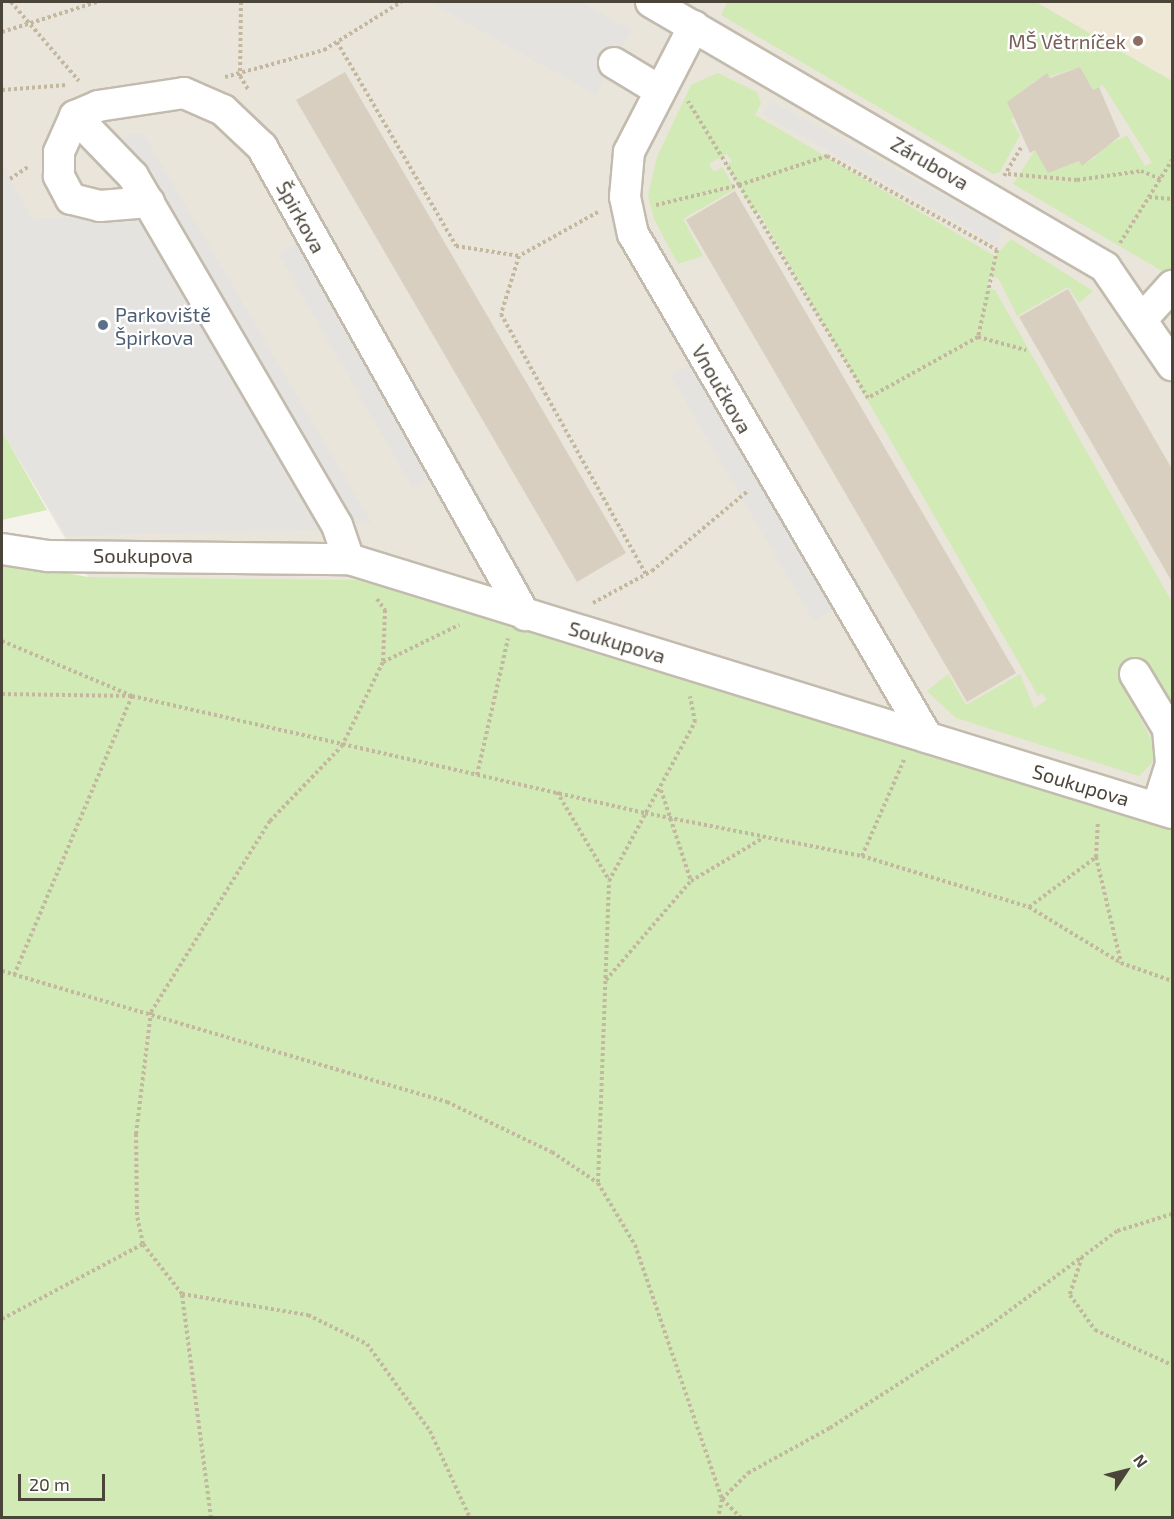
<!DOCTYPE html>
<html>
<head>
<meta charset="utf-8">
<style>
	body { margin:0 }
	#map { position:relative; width:1174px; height:1519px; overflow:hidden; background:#f6f3ec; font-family:"Exo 2",sans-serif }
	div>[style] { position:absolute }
	.residential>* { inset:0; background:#eae5da }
	.education>* { inset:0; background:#efe8d6 }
	.green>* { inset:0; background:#d2eab5 }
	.parking>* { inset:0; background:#e5e3e0 }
	.building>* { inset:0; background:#d8cfc1 }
	.path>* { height:4px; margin-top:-2px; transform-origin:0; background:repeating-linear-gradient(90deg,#c4b79f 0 3px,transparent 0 6px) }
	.roads { filter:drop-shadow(2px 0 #c2bbae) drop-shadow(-2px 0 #c2bbae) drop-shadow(0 2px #c2bbae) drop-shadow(0 -2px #c2bbae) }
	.minor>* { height:30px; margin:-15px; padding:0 15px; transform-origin:15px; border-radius:15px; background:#fff }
	.dots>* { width:16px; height:16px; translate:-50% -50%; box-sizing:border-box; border:3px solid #fff; border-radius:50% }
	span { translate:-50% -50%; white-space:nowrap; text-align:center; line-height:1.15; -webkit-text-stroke:4.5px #fff; paint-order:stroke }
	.education-label { font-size:20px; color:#785e54 }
	.right { translate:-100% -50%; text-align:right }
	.street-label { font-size:20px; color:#4b4439 }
	.service-label { font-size:20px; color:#4e5e75 }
	.left { translate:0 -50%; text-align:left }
	.frame { position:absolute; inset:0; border:3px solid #4b4439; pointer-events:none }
	.north { position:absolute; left:1096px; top:1441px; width:60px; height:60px; -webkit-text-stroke:4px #fff; paint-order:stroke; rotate:55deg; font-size:16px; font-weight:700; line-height:24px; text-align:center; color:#4b4439 }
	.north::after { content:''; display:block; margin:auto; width:21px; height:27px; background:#4b4439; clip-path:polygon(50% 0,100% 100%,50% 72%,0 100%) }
	.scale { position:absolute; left:18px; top:1474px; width:87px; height:27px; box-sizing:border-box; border:3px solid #4b4439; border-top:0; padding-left:8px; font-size:18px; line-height:21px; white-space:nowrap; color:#4b4439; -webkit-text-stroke:4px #fff; paint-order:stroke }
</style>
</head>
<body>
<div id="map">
	<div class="residential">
		<i style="clip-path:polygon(2px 2px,1172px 2px,1172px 828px,580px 649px,383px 580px,88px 577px,2px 431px)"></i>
	</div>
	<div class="education">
		<i style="clip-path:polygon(1036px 2px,1172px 2px,1172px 81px)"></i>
	</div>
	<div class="green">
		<i style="clip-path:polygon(727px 2px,1036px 2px,1172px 81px,1172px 270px,1169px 275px,1013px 184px,1035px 150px,1048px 172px,1079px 161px,1082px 165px,1096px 157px,1094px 152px,1127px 135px,1145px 166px,1152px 163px,1103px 85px,1093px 90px,1080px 67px,1032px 82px,1035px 87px,1011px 120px,1020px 135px,1000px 172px,993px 174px,721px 15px)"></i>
		<i style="clip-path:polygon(718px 73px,757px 92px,761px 103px,755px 115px,995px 256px,1011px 239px,1093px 291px,1079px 303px,1068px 287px,1017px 316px,998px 278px,989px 277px,987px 288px,995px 290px,1172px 602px,1172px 717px,1144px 668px,1121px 681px,1155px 747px,1152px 763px,1139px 776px,956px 718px,927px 691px,948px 674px,966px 705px,1020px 674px,1034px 708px,1047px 700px,1042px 693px,1038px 696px,759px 212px,755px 213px,726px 165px,732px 161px,727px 154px,709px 164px,714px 172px,722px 167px,735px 189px,683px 219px,703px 256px,678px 264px,654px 219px,648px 195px,657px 157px,691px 85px)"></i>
		<i style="clip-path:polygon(2px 431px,47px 510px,2px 520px)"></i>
		<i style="clip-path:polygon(2px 561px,88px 577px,383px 580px,580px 649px,1172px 828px,1172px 1517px,2px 1517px)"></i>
	</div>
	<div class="parking">
		<i style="clip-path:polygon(429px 2px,580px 2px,632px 30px,596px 95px)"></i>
		<i style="clip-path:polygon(770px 100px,1004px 229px,996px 244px,762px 114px)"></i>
		<i style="clip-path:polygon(144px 134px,372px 523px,347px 524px,121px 135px)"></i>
		<i style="clip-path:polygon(273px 135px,535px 592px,527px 597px,265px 139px)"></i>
		<i style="clip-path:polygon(2px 163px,32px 219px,142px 216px,324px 530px,66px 536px,2px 431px)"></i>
		<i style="clip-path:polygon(297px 243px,432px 478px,413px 489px,278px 254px)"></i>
		<i style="clip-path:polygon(690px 364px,833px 610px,813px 621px,670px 375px)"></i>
		<i style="clip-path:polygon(950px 727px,1127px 782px,1124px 790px,948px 735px)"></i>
	</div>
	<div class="building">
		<i style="clip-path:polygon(1080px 67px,1093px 90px,1099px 87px,1120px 136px,1082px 166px,1079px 161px,1048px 173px,1035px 150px,1030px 153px,1007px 102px,1047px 73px,1050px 78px)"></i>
		<i style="clip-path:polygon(345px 72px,626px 553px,577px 582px,296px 100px)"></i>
		<i style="clip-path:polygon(735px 191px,1016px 673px,967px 702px,686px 220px)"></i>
		<i style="clip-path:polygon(1068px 289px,1172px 469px,1172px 582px,1019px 317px)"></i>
	</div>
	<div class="path">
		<i style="left:11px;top:2px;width:104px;rotate:49.3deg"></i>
		<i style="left:241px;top:2px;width:74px;rotate:90.8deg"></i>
		<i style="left:240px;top:76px;width:17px;rotate:59deg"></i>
		<i style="left:2px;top:32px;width:100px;rotate:-17.5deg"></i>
		<i style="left:337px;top:42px;width:236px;rotate:59.7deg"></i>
		<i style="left:456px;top:246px;width:64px;rotate:9deg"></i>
		<i style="left:225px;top:77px;width:103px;rotate:-15.3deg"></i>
		<i style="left:324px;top:50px;width:91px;rotate:-31.9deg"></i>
		<i style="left:2px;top:90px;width:65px;rotate:-4.4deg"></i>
		<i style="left:1008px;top:174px;width:69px;rotate:5deg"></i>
		<i style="left:1077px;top:180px;width:65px;rotate:-8deg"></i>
		<i style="left:1141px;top:171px;width:22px;rotate:22deg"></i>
		<i style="left:1004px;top:176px;width:33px;rotate:-59deg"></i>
		<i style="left:10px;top:179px;width:23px;rotate:-34deg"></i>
		<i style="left:1149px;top:197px;width:23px;rotate:5deg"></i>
		<i style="left:656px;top:205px;width:85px;rotate:-13.5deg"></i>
		<i style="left:739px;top:185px;width:93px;rotate:-18.2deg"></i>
		<i style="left:827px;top:156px;width:194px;rotate:28.9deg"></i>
		<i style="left:997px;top:250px;width:89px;rotate:102.3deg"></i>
		<i style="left:978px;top:337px;width:126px;rotate:151deg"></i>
		<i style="left:868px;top:398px;width:249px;rotate:-121.2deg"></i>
		<i style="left:739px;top:185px;width:98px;rotate:-121.3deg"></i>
		<i style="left:598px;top:212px;width:90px;rotate:150.9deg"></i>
		<i style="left:519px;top:256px;width:61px;rotate:107.2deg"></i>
		<i style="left:501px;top:314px;width:298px;rotate:60.9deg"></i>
		<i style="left:1120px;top:243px;width:98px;rotate:-57.9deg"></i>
		<i style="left:978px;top:337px;width:50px;rotate:15.2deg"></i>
		<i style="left:377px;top:599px;width:14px;rotate:54deg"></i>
		<i style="left:385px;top:610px;width:52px;rotate:92.2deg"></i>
		<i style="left:593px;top:603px;width:67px;rotate:-28.5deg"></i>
		<i style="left:652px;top:571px;width:126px;rotate:-39.9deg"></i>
		<i style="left:2px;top:641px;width:141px;rotate:22.9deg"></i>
		<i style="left:132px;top:696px;width:526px;rotate:12.85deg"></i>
		<i style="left:645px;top:813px;width:221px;rotate:11.2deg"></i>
		<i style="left:862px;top:856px;width:175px;rotate:17deg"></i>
		<i style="left:1029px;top:907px;width:108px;rotate:31.3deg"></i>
		<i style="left:1121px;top:963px;width:54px;rotate:19.4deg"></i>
		<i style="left:2px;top:694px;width:130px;rotate:0.9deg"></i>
		<i style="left:132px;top:696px;width:303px;rotate:112.9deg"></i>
		<i style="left:477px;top:775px;width:140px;rotate:-77.2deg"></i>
		<i style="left:661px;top:790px;width:96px;rotate:71.8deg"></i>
		<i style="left:557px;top:792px;width:102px;rotate:59.4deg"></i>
		<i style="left:862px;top:856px;width:105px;rotate:-66.4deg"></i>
		<i style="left:1096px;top:857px;width:109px;rotate:76.7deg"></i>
		<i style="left:1029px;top:907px;width:84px;rotate:-36.7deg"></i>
		<i style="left:1096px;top:857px;width:36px;rotate:-87deg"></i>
		<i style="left:2px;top:971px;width:464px;rotate:16.4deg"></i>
		<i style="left:447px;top:1102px;width:116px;rotate:25.5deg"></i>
		<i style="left:552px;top:1152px;width:55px;rotate:34deg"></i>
		<i style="left:598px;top:1183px;width:72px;rotate:59.2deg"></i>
		<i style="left:635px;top:1245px;width:268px;rotate:71.1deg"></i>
		<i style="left:722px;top:1499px;width:19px;rotate:102deg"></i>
		<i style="left:606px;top:980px;width:130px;rotate:-49.4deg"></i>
		<i style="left:691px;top:881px;width:84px;rotate:-30.8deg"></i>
		<i style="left:598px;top:1182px;width:301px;rotate:-87.9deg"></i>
		<i style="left:609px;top:881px;width:181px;rotate:-61.6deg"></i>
		<i style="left:695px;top:722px;width:26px;rotate:-101deg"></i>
		<i style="left:1172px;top:1214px;width:58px;rotate:162.8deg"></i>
		<i style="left:1117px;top:1231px;width:44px;rotate:143.4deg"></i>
		<i style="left:1082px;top:1257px;width:40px;rotate:108deg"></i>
		<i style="left:1070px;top:1295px;width:43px;rotate:54.5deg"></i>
		<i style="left:1095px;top:1330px;width:85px;rotate:24.4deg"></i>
		<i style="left:182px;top:1294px;width:128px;rotate:9.5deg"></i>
		<i style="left:308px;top:1315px;width:66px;rotate:26.2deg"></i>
		<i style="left:367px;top:1344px;width:107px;rotate:54.1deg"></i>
		<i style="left:430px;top:1431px;width:96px;rotate:65.3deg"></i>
		<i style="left:2px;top:1319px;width:160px;rotate:-28deg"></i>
		<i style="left:211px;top:1518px;width:226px;rotate:-97.4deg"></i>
		<i style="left:182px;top:1294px;width:63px;rotate:-128deg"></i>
		<i style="left:143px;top:1244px;width:30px;rotate:-102deg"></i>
		<i style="left:137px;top:1215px;width:81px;rotate:-90.7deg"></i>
		<i style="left:136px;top:1134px;width:123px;rotate:-83deg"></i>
		<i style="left:151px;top:1012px;width:225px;rotate:-58.1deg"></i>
		<i style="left:270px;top:821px;width:104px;rotate:-46.2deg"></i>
		<i style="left:342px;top:746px;width:93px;rotate:-64deg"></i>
		<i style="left:383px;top:662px;width:85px;rotate:-26deg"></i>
		<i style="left:741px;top:1518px;width:27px;rotate:-135deg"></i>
		<i style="left:722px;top:1499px;width:37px;rotate:-45deg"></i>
		<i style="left:748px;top:1473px;width:94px;rotate:-28.8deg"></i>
		<i style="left:830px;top:1428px;width:190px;rotate:-32.8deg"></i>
		<i style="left:990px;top:1325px;width:114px;rotate:-36.5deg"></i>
	</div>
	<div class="roads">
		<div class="minor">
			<i style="left:651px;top:2px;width:526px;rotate:30.27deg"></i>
			<i style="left:1105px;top:267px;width:119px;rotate:55.6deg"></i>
			<i style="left:694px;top:26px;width:142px;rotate:117.3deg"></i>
			<i style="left:629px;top:152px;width:45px;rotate:95.1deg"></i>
			<i style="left:625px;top:197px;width:38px;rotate:78deg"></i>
			<i style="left:633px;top:234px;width:583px;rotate:59.69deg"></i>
			<i style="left:614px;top:63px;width:52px;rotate:31deg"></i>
			<i style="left:75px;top:116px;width:83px;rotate:46deg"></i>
			<i style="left:133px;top:176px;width:404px;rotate:59.7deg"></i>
			<i style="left:337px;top:525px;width:36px;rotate:71deg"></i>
			<i style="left:149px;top:202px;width:49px;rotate:175.3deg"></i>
			<i style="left:100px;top:206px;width:30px;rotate:-166deg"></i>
			<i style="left:71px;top:199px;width:26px;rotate:-118deg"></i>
			<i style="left:59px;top:176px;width:24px;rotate:-90deg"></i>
			<i style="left:59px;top:152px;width:39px;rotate:-66deg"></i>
			<i style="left:75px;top:116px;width:25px;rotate:-23deg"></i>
			<i style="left:98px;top:106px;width:87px;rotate:-8.6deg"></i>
			<i style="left:184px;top:93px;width:43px;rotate:23.6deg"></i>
			<i style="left:223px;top:110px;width:54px;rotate:43.5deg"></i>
			<i style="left:262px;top:147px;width:537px;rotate:60.67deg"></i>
			<i style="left:1144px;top:317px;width:42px;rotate:-47.9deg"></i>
			<i style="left:2px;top:549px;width:47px;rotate:8.7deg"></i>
			<i style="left:48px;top:556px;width:301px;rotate:0.6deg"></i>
			<i style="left:349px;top:559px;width:861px;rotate:17.15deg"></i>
			<i style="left:1135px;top:674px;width:64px;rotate:59deg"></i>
			<i style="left:1168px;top:729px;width:35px;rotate:85deg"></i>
			<i style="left:1171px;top:764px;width:46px;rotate:107.7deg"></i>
		</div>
	</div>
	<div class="dots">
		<i style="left:1138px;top:41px;background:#8d6e63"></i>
		<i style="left:103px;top:325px;background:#5c6f8a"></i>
	</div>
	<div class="education-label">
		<span class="right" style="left:1126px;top:41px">MŠ Větrníček</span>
	</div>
	<div class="street-label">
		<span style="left:930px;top:163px;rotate:30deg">Zárubova</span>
		<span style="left:301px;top:217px;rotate:61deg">Špirkova</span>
		<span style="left:722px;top:389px;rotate:60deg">Vnoučkova</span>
		<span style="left:143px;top:555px">Soukupova</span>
		<span style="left:617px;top:642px;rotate:17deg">Soukupova</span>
		<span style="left:1081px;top:785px;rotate:17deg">Soukupova</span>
	</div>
	<div class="service-label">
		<span class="left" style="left:115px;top:326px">Parkoviště<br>Špirkova</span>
	</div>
	<div class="frame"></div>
	<div class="north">N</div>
	<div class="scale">20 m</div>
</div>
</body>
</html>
